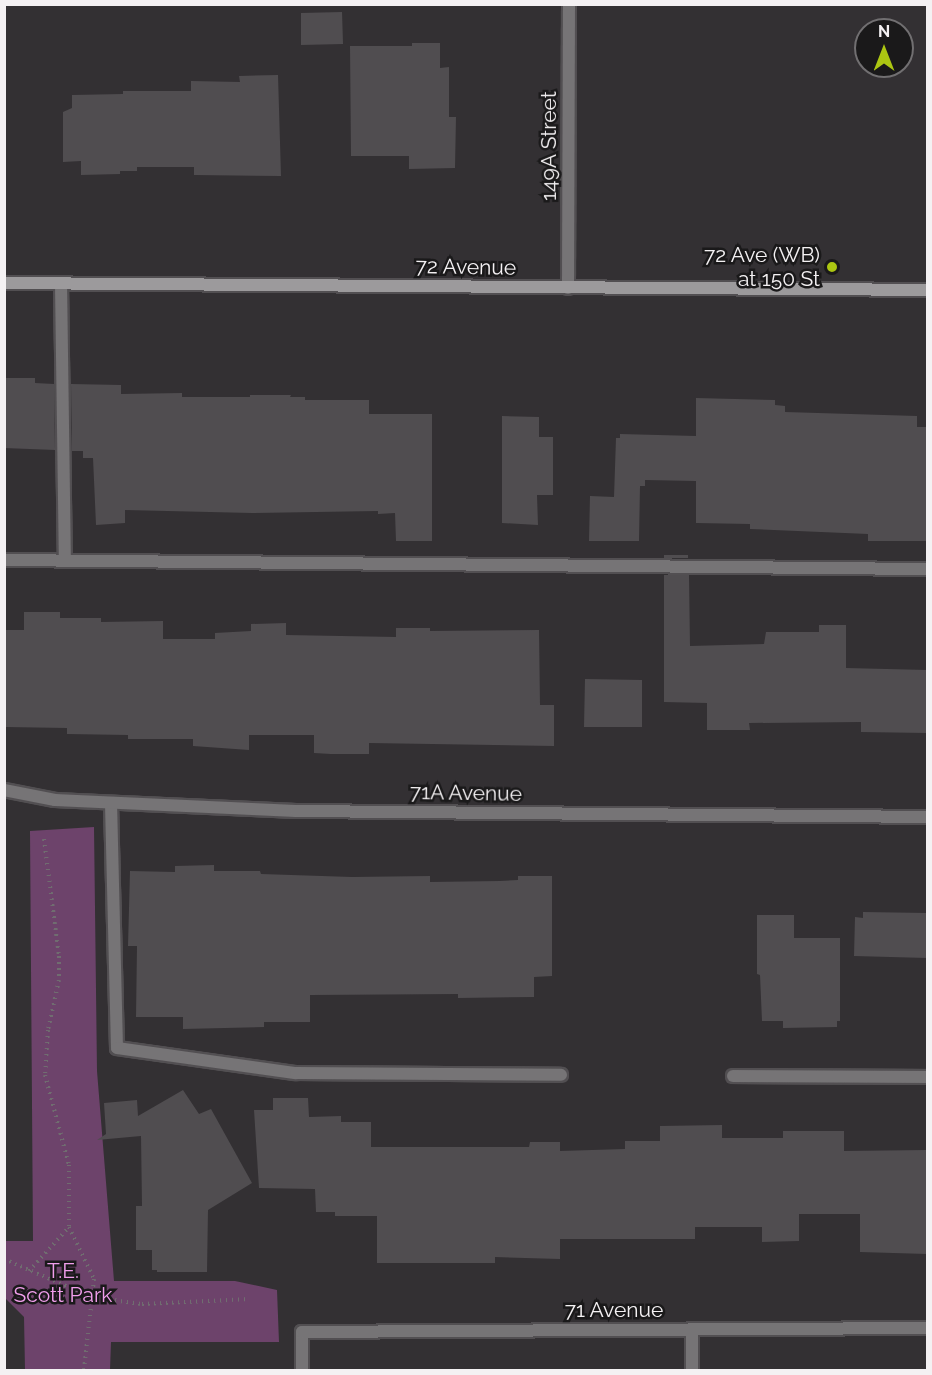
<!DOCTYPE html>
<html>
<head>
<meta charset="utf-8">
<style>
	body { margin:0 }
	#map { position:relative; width:932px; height:1375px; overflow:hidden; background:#333033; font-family:Raleway,sans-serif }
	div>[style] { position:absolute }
	.green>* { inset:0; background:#6d436b }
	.building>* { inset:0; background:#504d50 }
	.path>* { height:4px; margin-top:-2px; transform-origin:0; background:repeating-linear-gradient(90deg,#706d70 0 1.5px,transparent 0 6px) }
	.roads { filter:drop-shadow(2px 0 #524f52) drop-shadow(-2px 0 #524f52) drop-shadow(0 2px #524f52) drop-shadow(0 -2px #524f52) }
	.lane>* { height:12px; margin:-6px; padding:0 6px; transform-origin:6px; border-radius:6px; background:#767476 }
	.street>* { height:12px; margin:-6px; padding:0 6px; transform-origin:6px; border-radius:6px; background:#767476 }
	.secondary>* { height:12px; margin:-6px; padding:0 6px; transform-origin:6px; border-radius:6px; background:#9c9a9c }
	.dots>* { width:16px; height:16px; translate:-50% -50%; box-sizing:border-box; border:3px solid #1a191a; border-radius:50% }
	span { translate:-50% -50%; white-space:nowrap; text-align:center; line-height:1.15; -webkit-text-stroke:5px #1a191a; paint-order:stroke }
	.street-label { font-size:21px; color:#f4f1f3 }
	.poi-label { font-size:21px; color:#f4f1f3 }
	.right { translate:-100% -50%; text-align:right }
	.park-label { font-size:21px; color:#f09eeb }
	.frame { position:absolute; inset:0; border:6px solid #f4f1f3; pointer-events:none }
	.north { position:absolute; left:854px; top:18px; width:60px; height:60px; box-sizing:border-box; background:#1a191a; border:2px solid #716f71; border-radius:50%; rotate:0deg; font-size:16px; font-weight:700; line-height:24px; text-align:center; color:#f4f1f3 }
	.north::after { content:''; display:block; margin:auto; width:21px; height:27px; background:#acc612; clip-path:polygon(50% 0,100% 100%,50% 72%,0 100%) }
</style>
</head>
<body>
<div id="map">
	<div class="green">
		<i style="clip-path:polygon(94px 827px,97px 1071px,114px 1281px,235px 1281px,277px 1290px,279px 1342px,111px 1342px,110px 1370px,25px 1370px,24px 1317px,5px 1298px,4px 1241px,33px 1241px,30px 831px)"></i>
	</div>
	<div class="building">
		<i style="clip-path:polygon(342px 12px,343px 44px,301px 45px,301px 13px)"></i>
		<i style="clip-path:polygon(412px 43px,440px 43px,440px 68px,449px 67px,449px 117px,456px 117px,455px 168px,409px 169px,409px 156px,351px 156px,350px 46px,412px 46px)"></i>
		<i style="clip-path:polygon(278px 75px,281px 176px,194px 175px,194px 167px,137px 167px,137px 171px,120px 171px,120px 174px,81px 175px,81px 161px,63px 162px,63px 112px,72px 108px,72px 95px,123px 94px,123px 91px,191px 91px,191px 81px,240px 82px,239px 76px)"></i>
		<i style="clip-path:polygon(4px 378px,35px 378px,35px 383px,54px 384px,55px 450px,4px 448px)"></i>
		<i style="clip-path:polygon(71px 384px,121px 385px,121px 394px,182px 393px,182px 397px,250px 397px,250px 395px,291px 395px,290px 397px,305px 397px,305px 400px,369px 400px,369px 414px,432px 414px,432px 541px,396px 541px,395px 513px,378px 514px,378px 511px,252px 513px,125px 510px,125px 523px,96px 525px,93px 458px,83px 458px,83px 451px,72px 451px)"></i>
		<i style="clip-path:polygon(696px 398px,775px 400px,775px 405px,785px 406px,785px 412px,917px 416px,917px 427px,927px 427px,927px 541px,868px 541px,868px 534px,750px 529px,750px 524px,696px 523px,696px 481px,645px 480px,645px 486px,640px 486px,639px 541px,589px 541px,590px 496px,614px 497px,616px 438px,620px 438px,620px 434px,696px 436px)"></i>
		<i style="clip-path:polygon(502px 416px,539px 417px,539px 437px,553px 437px,553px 495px,537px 495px,538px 525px,502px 523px)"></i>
		<i style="clip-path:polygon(664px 555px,688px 555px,688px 558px,664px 558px)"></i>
		<i style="clip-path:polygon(664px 575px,689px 575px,690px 646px,764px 644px,766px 632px,819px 632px,819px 625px,846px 625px,846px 668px,927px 670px,927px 733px,861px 732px,861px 722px,749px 723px,750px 730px,707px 730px,707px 703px,664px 702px)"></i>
		<i style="clip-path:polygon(24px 612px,60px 612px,60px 618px,101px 618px,101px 622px,163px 621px,163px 639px,215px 639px,215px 633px,251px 631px,251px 624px,286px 623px,286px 635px,396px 637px,396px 628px,430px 628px,430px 631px,539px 630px,540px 705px,554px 705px,554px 746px,369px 743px,369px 754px,331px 754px,314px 753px,314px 735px,249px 735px,249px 750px,193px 746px,193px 739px,128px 739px,128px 735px,67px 734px,67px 728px,6px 727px,4px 630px,24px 630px)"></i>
		<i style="clip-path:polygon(585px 679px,642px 680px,642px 727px,584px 727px)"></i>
		<i style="clip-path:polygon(214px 865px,214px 871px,260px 871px,261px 874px,352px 877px,430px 876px,430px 882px,500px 881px,518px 880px,518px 876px,552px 876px,552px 976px,534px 977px,534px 997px,458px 998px,458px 994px,310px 995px,310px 1022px,264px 1022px,264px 1027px,183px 1029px,183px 1017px,136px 1017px,137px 946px,128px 946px,130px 871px,175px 872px,175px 866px)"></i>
		<i style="clip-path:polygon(863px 912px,927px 913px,927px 958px,854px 956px,855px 917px,863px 918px)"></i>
		<i style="clip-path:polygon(757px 915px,794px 915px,794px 938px,840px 938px,840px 1021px,837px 1021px,837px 1027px,783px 1028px,783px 1021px,762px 1021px,760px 975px,757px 974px)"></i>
		<i style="clip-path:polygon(183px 1090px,199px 1114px,211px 1109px,252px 1183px,208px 1210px,207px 1272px,157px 1272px,157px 1270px,152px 1270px,152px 1250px,136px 1250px,136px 1206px,142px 1206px,141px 1136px,97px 1140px,106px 1134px,104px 1103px,137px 1100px,138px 1116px)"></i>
		<i style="clip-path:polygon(273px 1098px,308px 1098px,309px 1117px,341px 1116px,341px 1122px,371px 1122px,371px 1147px,529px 1147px,530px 1142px,560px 1142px,560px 1151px,625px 1149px,625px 1141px,660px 1141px,660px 1126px,722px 1125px,722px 1138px,783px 1138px,783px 1131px,844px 1131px,844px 1151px,927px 1150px,927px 1254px,860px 1252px,860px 1214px,799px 1214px,799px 1241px,762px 1242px,762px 1227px,695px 1227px,695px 1239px,560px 1239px,560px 1259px,495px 1257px,495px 1263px,377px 1263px,377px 1216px,335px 1216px,335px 1212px,316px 1212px,315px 1189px,259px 1188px,254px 1110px,273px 1110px)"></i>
	</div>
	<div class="path">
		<i style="left:44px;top:839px;width:118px;rotate:82.7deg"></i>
		<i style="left:59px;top:956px;width:24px;rotate:90deg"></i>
		<i style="left:59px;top:980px;width:51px;rotate:102.4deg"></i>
		<i style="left:48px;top:1030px;width:45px;rotate:93.8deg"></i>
		<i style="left:45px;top:1075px;width:93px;rotate:75.1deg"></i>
		<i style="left:69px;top:1165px;width:62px;rotate:90deg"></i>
		<i style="left:69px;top:1227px;width:58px;rotate:64.3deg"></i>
		<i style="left:94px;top:1279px;width:92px;rotate:96.3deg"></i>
		<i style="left:4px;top:1259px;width:95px;rotate:23.6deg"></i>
		<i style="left:91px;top:1297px;width:51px;rotate:7.8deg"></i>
		<i style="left:142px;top:1304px;width:108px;rotate:-2.7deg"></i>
		<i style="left:29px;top:1271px;width:59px;rotate:-47.7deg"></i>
	</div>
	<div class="roads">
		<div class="lane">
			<i style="left:61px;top:283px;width:278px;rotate:89.2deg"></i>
			<i style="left:4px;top:560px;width:924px;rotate:0.56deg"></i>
			<i style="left:111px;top:803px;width:245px;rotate:88.6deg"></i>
			<i style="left:117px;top:1048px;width:181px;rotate:8deg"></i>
			<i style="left:296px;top:1073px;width:265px;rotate:0.4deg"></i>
			<i style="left:733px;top:1076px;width:195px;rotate:0.3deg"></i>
		</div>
		<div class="street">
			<i style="left:568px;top:288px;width:284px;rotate:-89.8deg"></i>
			<i style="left:4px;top:790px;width:52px;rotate:11.1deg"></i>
			<i style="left:55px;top:800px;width:241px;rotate:2.6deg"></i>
			<i style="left:296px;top:811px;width:632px;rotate:0.54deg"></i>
			<i style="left:692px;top:1330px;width:40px;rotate:90deg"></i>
			<i style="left:302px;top:1370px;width:38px;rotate:-90deg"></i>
			<i style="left:302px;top:1332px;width:626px;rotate:-0.37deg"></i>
		</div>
		<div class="secondary">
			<i style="left:4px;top:283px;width:924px;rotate:0.43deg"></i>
		</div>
	</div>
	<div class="dots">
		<i style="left:832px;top:267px;background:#acc612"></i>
	</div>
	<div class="street-label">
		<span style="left:549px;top:146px;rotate:-90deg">149A Street</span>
		<span style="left:466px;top:267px;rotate:1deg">72 Avenue</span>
		<span style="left:466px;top:793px;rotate:1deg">71A Avenue</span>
		<span style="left:614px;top:1310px">71 Avenue</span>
	</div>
	<div class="poi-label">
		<span class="right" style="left:820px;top:267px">72 Ave (WB)<br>at 150 St</span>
	</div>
	<div class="park-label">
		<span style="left:63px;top:1283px">T.E.<br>Scott Park</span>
	</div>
	<div class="frame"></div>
	<div class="north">N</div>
</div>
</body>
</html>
